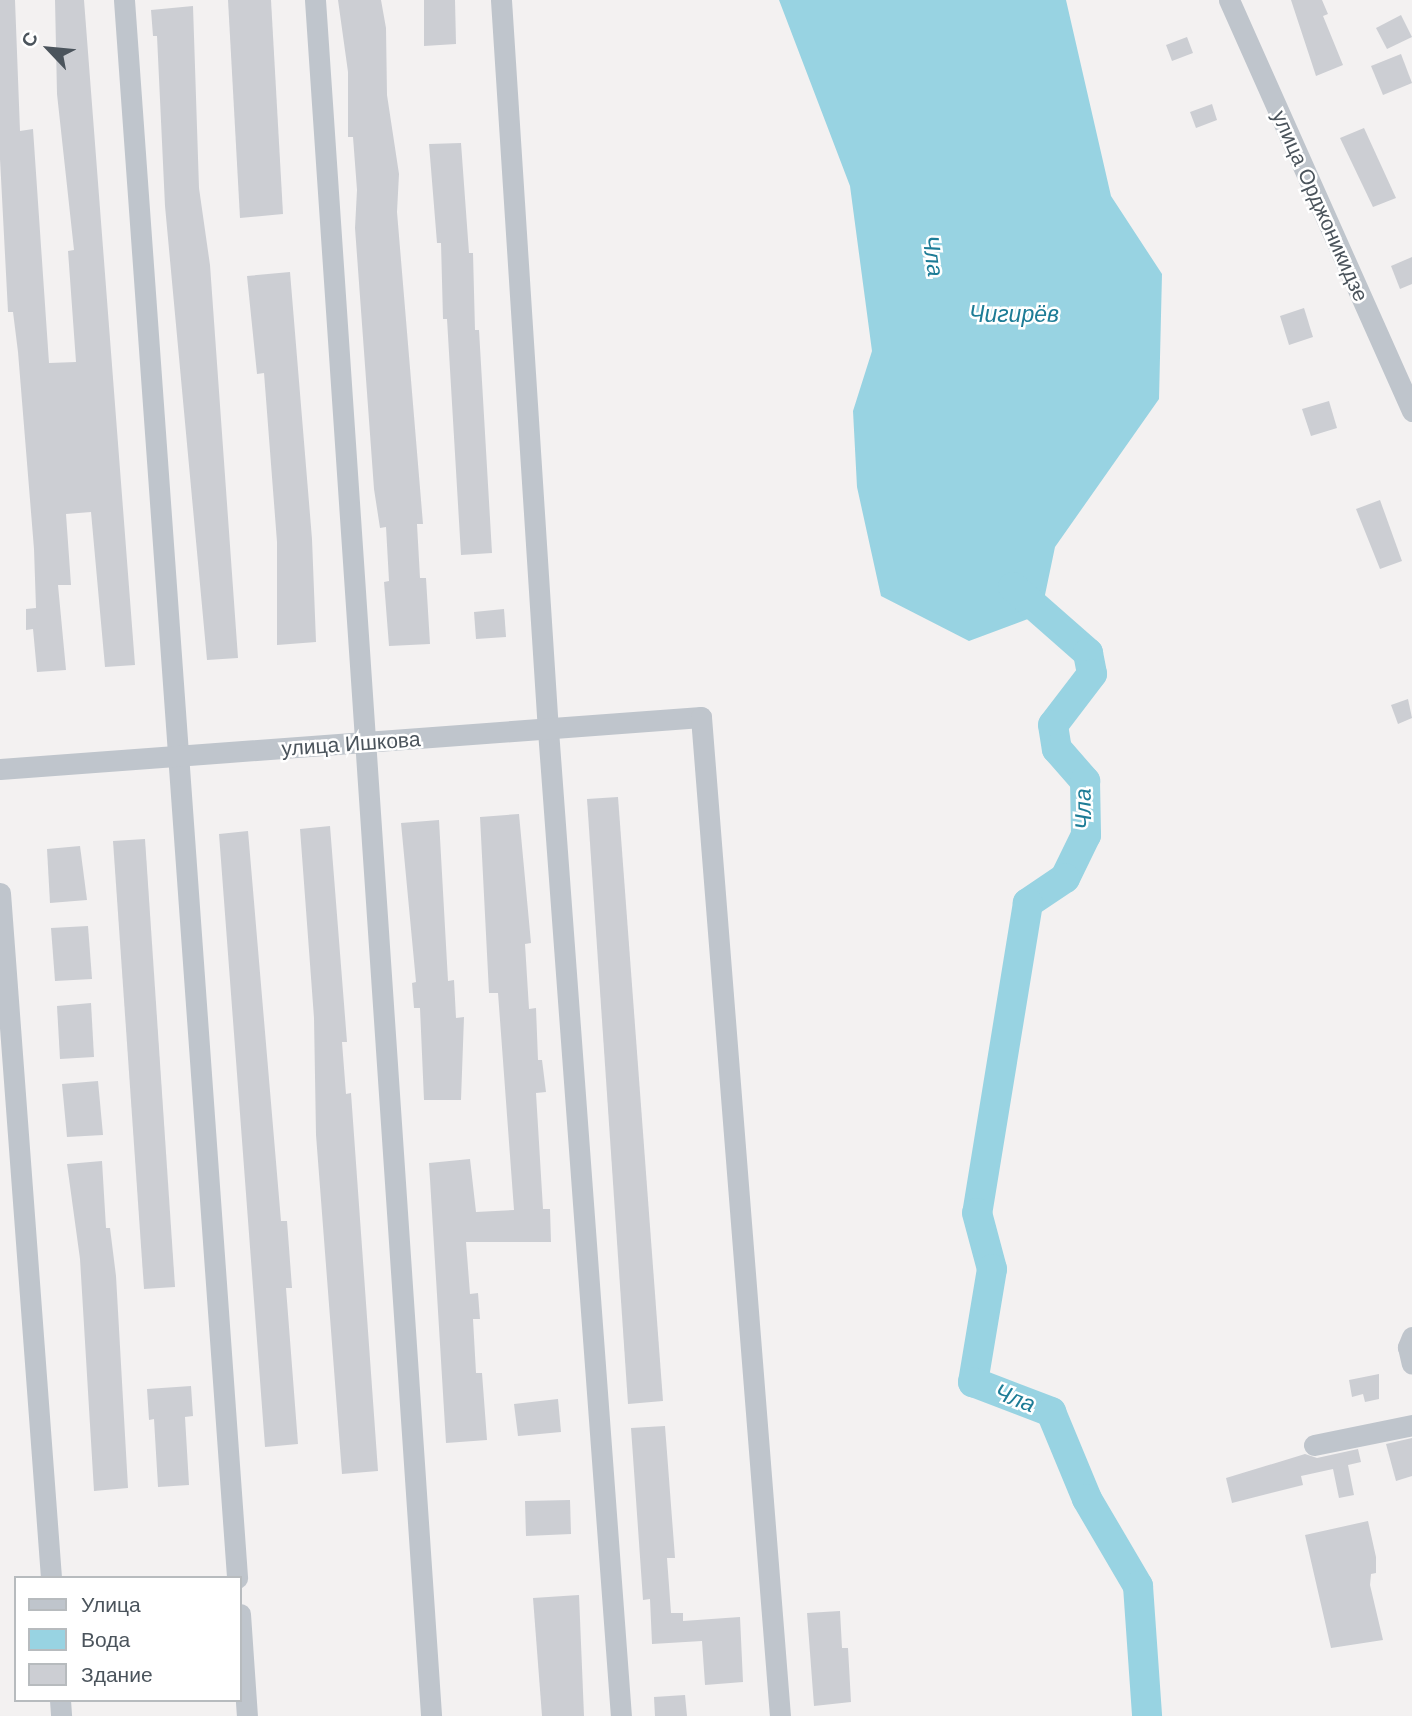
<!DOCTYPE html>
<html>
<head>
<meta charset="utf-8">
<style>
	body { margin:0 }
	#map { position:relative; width:1412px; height:1716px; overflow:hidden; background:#f3f1f1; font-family:Helvetica,sans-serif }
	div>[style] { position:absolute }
	.water>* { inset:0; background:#98d3e2 }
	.river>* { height:30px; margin:-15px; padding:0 15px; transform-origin:15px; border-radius:15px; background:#98d3e2 }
	.building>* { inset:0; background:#ccced3 }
	.minor>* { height:21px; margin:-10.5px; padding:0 10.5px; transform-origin:10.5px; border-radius:10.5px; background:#bfc5cc }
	span { translate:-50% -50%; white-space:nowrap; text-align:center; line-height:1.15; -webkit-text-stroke:5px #fff; paint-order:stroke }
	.street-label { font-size:21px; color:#4b545c }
	.water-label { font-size:23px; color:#1d7c96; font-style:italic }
	.legend { position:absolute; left:14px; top:1576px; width:228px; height:126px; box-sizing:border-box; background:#fff; border:2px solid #b7bbbe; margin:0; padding:9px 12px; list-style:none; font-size:21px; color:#4b545c }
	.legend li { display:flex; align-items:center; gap:14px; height:35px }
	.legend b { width:35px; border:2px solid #b7bbbe }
	.north { position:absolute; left:14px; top:14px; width:70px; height:70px; -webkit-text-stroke:5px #fff; paint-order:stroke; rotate:296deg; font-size:19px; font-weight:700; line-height:28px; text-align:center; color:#4b545c }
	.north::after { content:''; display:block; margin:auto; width:24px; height:32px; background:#4b545c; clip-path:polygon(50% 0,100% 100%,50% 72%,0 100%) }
</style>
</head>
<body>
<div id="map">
	<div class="water">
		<i style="clip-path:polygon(779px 0,1066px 0,1111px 196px,1162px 274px,1159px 399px,1055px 547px,1041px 614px,969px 641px,881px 596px,857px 487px,853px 411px,872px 351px,850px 186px)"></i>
	</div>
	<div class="river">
		<i style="left:1013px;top:587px;width:100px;rotate:41.3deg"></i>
		<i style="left:1088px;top:653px;width:21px;rotate:79deg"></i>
		<i style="left:1092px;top:674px;width:64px;rotate:127.4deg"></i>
		<i style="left:1053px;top:725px;width:24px;rotate:81deg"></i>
		<i style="left:1057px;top:749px;width:43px;rotate:48.8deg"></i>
		<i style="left:1085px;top:781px;width:54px;rotate:88.9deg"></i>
		<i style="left:1086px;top:835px;width:48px;rotate:116deg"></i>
		<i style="left:1065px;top:878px;width:45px;rotate:146deg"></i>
		<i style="left:1028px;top:903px;width:314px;rotate:99.3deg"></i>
		<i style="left:977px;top:1213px;width:58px;rotate:75deg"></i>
		<i style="left:992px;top:1269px;width:115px;rotate:99.5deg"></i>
		<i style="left:973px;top:1382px;width:84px;rotate:21deg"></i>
		<i style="left:1051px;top:1412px;width:94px;rotate:67.5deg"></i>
		<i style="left:1087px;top:1499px;width:101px;rotate:59.6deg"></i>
		<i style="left:1138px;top:1586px;width:130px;rotate:86deg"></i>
	</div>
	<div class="building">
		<i style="clip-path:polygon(0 0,15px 0,20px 131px,33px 129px,49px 363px,76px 362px,68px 251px,74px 250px,57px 94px,55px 0,84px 0,135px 665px,105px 667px,91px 512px,66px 514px,71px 585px,58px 585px,66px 670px,37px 672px,33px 629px,26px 630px,26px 609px,36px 608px,34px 549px,18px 352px,13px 312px,8px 312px,0 159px)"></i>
		<i style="clip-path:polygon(228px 0,271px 0,283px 214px,240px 218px)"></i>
		<i style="clip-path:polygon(338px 0,381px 0,386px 28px,387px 95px,399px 174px,397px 212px,423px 524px,417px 524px,420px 578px,426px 578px,430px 644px,389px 646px,384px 582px,389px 581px,386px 527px,380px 528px,374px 489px,355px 228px,357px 190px,353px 137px,348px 137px,348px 72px)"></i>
		<i style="clip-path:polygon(424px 0,455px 0,456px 44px,424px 46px)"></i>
		<i style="clip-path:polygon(1291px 0,1322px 0,1328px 14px,1323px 16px,1343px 65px,1316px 76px)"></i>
		<i style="clip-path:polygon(193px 6px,199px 188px,210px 265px,238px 658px,207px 660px,165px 206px,157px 36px,153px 36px,151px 10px)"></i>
		<i style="clip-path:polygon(1401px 15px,1412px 37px,1387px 49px,1376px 28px)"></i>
		<i style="clip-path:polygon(1187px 37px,1193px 53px,1172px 61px,1166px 45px)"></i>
		<i style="clip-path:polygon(1401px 54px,1412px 83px,1383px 95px,1371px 66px)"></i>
		<i style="clip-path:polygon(1212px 104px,1217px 120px,1196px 128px,1190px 112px)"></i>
		<i style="clip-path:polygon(1364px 128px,1396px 198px,1373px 207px,1340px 138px)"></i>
		<i style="clip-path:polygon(461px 143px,469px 253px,473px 253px,475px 330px,479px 330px,492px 553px,461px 555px,447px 319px,443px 319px,441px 243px,437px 243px,429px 144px)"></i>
		<i style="clip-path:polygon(1412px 257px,1412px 284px,1400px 289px,1391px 266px)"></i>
		<i style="clip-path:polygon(290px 272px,312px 539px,316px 642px,277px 645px,277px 542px,264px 373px,257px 374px,247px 276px)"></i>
		<i style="clip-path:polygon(1304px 308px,1313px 337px,1289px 345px,1280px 316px)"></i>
		<i style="clip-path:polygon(1329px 401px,1337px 428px,1311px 436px,1302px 409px)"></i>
		<i style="clip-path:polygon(1380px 500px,1402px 561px,1380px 569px,1356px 509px)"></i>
		<i style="clip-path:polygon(504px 609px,506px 637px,476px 639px,474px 612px)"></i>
		<i style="clip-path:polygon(1408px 699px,1412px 718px,1398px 724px,1391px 705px)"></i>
		<i style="clip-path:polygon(618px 797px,663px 1401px,628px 1404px,587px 799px)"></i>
		<i style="clip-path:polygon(519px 814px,531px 943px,525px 944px,529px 1009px,536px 1008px,538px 1060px,542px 1060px,546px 1092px,536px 1093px,543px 1209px,550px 1209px,551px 1242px,466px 1242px,470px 1294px,478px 1293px,480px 1319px,473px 1319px,476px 1373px,482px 1373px,487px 1440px,446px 1443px,429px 1163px,470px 1159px,476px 1212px,514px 1210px,498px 993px,489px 993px,480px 817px)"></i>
		<i style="clip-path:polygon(439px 820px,448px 981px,454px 980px,456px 1018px,464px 1017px,461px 1100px,424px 1100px,420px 1008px,414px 1008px,412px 983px,416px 982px,401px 823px)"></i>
		<i style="clip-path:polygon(330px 826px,347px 1042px,342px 1042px,346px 1094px,351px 1093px,378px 1471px,342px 1474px,316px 1135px,314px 1018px,300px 829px)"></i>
		<i style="clip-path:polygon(248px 831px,281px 1221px,287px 1221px,292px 1288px,286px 1288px,298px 1444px,265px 1447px,219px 834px)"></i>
		<i style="clip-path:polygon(145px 839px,175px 1287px,144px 1289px,113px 841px)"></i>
		<i style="clip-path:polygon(80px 846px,87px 900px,50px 903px,47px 849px)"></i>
		<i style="clip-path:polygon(88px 926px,92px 979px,55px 981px,51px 928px)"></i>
		<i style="clip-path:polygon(91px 1003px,94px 1057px,60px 1059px,57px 1006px)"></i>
		<i style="clip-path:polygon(98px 1081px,103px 1135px,67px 1137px,62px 1084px)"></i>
		<i style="clip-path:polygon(102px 1161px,106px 1228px,110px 1228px,116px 1276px,128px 1488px,94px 1491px,80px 1259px,67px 1164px)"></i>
		<i style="clip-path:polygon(1379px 1374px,1379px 1399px,1365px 1402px,1363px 1394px,1352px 1397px,1349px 1380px)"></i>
		<i style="clip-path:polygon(191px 1386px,193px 1416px,185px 1417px,189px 1485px,158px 1487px,154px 1419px,149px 1420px,147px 1389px)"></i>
		<i style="clip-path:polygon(558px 1399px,561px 1432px,518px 1436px,514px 1404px)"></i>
		<i style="clip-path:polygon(665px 1426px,675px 1558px,667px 1558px,671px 1613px,683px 1613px,683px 1621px,740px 1617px,743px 1682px,705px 1685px,702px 1641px,652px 1644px,650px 1599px,643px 1600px,631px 1428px)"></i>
		<i style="clip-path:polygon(1412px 1438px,1412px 1476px,1396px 1481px,1386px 1444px)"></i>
		<i style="clip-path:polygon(1358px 1449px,1361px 1462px,1348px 1465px,1354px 1495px,1339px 1498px,1333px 1469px,1301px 1476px,1303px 1485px,1232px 1503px,1226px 1478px,1305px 1454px,1317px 1458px)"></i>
		<i style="clip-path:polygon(570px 1500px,571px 1534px,526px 1536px,525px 1501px)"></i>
		<i style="clip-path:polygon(1368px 1521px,1376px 1557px,1376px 1573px,1371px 1574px,1370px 1585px,1383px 1640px,1331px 1648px,1305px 1535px)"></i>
		<i style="clip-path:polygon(579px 1595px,584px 1716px,542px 1716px,533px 1598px)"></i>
		<i style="clip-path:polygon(840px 1611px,842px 1648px,848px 1648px,851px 1702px,814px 1706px,807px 1613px)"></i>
		<i style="clip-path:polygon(685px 1695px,687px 1716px,655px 1716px,654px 1697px)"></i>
	</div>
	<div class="minor">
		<i style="left:124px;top:0;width:1582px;rotate:85.9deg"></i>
		<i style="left:315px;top:0;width:1720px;rotate:86.13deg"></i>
		<i style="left:501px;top:0;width:732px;rotate:86.32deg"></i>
		<i style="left:548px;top:730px;width:989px;rotate:85.77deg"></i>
		<i style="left:1229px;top:0;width:450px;rotate:66deg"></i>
		<i style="left:0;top:769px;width:703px;rotate:-4.24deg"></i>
		<i style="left:701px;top:717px;width:1002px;rotate:85.48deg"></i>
		<i style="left:0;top:893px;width:687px;rotate:85.74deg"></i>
		<i style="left:1412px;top:1337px;width:11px;rotate:112deg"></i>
		<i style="left:1408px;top:1347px;width:17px;rotate:77deg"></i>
		<i style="left:1314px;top:1445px;width:100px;rotate:-11.5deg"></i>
		<i style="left:240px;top:1614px;width:102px;rotate:86.1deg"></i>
		<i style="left:60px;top:1700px;width:16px;rotate:86deg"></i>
	</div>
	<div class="street-label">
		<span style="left:1320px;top:206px;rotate:66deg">улица Орджоникидзе</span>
		<span style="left:351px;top:744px;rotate:-4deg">улица Ишкова</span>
	</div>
	<div class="water-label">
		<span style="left:933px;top:256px;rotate:82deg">Чла</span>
		<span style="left:1014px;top:314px">Чигирёв</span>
		<span style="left:1083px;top:809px;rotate:-91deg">Чла</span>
		<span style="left:1015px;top:1398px;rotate:21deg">Чла</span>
	</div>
	<ul class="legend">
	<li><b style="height:9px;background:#bfc5cc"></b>Улица</li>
	<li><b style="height:19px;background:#98d3e2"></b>Вода</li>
	<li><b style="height:19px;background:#ccced3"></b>Здание</li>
	</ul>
	<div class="north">С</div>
</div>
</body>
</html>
